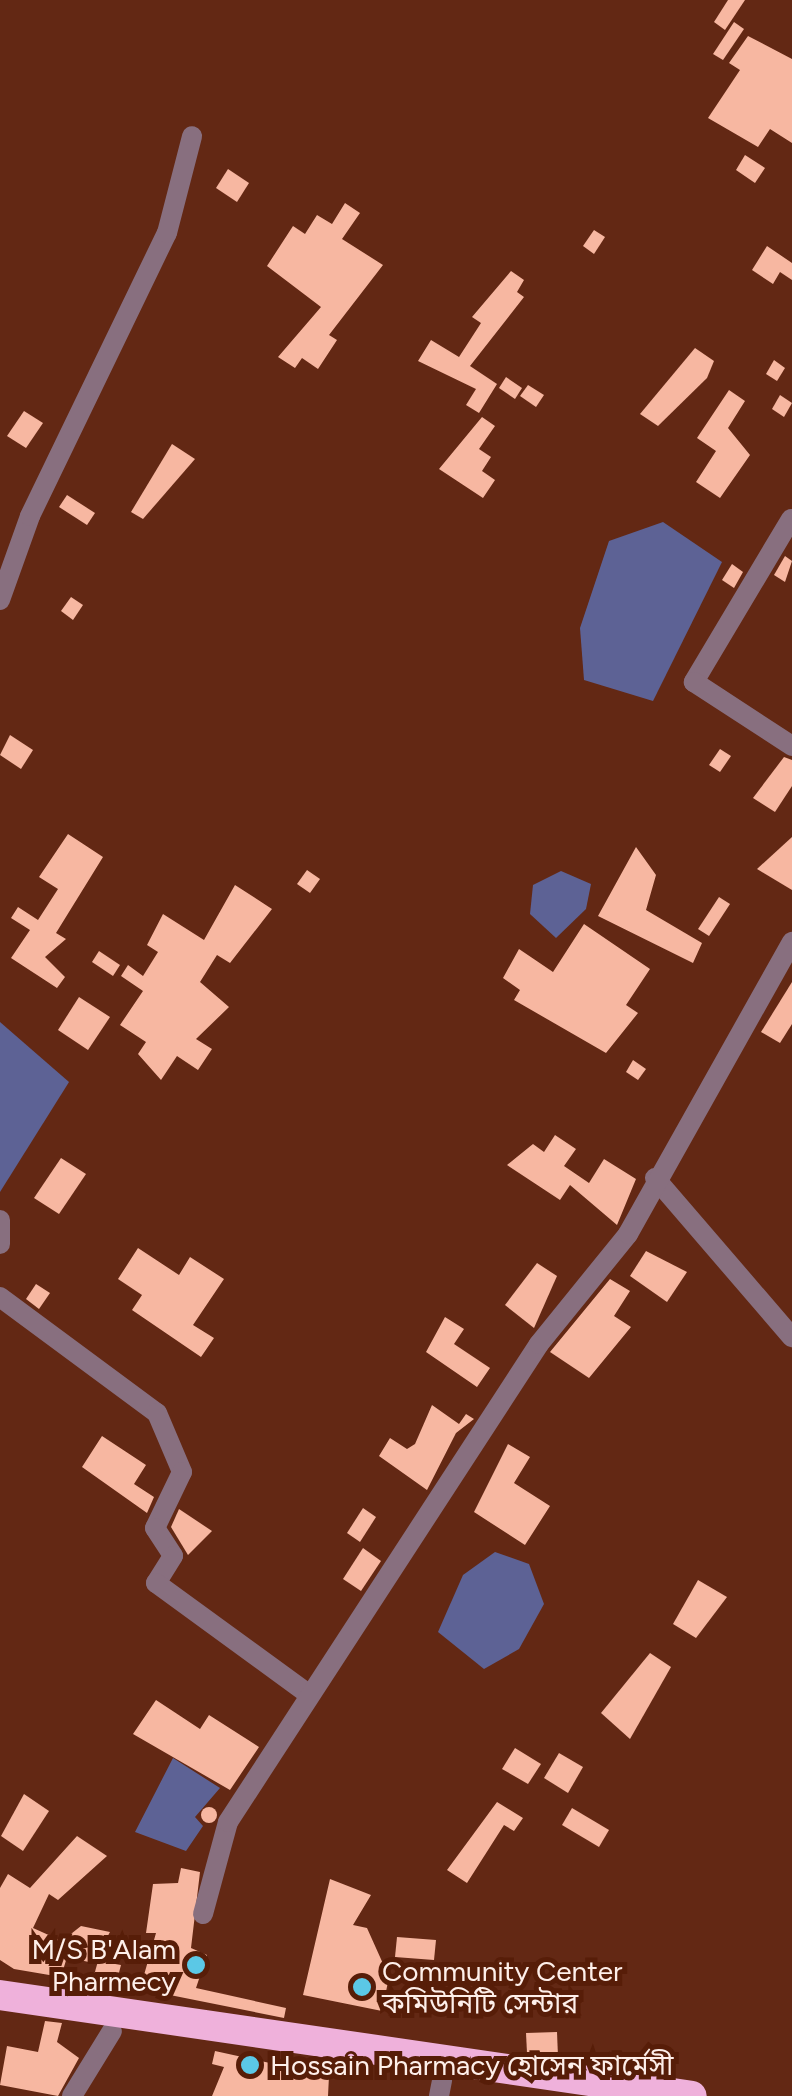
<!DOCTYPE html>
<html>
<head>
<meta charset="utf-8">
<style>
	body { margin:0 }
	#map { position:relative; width:792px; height:2096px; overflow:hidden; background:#632814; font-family:Figtree,"Noto Sans Bengali",sans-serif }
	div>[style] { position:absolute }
	.water>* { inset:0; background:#5d6295 }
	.building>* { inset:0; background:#f7b7a1 }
	.round { border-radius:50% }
	.street>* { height:20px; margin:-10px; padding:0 10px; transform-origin:10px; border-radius:10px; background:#886f7f }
	.highway>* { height:30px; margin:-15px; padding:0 15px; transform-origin:15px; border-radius:15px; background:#efb1db }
	.dots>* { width:28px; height:28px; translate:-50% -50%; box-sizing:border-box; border:5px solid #571d08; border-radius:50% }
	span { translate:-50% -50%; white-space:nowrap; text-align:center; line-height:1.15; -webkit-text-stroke:10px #571d08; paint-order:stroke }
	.poi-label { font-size:28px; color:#feefea }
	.right { translate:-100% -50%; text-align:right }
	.left { translate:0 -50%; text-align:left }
</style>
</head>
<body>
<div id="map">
	<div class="water">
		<i style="clip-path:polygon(663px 522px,722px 562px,653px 701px,584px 680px,580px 628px,609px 541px)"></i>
		<i style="clip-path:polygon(561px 871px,591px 884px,586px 909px,556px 938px,530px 914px,533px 885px)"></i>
		<i style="clip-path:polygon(0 1022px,69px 1082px,0 1192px)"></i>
		<i style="clip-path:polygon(495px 1552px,529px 1564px,544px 1604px,519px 1649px,484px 1669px,438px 1632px,463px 1575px)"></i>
		<i style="clip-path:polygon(173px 1758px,220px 1788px,195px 1817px,203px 1826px,186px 1851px,135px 1832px)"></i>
	</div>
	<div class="building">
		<i style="clip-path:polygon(728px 0,745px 0,725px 30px,714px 22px)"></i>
		<i style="clip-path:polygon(734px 22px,744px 29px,723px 60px,713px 54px)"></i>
		<i style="clip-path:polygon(748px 36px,792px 59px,792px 143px,770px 129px,758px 147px,708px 118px,740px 70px,729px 63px)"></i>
		<i style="clip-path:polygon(745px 155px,765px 168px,755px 183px,736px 170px)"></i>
		<i style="clip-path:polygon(228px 169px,249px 183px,237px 202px,216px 188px)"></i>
		<i style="clip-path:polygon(345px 203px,360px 213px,342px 239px,383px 265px,329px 335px,337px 340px,318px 369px,302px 358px,295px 368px,278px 357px,321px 307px,267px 266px,293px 226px,305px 234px,317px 215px,332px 224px)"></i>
		<i style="clip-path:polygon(594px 230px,605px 237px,594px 254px,583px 246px)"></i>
		<i style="clip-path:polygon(767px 246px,792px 263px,792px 280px,780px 272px,773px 284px,752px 270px)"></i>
		<i style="clip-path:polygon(511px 271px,524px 280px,517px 292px,524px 297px,470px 366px,497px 384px,479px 413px,466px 405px,476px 389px,418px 361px,431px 340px,459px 357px,481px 323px,472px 317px)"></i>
		<i style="clip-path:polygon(695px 348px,714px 361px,707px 378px,658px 426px,640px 414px)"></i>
		<i style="clip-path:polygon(774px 360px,785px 368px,777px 381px,766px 374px)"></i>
		<i style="clip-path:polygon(506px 377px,522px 388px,515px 399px,499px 388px)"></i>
		<i style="clip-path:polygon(528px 385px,544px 395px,536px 407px,520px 396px)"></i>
		<i style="clip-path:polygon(729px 390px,745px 401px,728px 428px,750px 455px,720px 498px,696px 482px,716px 451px,697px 438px)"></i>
		<i style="clip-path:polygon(780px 395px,792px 403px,784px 417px,772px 409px)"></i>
		<i style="clip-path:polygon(24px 411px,43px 423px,26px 448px,7px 436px)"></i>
		<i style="clip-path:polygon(482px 417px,495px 426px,479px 449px,491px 457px,482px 471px,495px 480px,483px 498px,439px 469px)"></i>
		<i style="clip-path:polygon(172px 444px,195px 459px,143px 519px,131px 512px)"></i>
		<i style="clip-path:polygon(67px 495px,95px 513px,87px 525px,59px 507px)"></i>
		<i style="clip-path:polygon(785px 556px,792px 561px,785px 582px,774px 575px)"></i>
		<i style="clip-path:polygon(732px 564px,743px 572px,734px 588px,722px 580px)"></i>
		<i style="clip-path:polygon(71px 597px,83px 605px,73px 620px,61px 611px)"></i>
		<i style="clip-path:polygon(10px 735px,33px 750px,21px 769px,0 755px)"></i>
		<i style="clip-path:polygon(720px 749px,731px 756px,720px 772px,709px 765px)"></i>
		<i style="clip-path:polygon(784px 757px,792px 760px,792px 786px,775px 812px,753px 798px)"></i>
		<i style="clip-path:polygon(68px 834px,103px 857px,56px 933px,66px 939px,45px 957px,65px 977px,57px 988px,11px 958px,30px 930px,11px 918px,18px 907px,38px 920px,58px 889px,39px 877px)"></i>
		<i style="clip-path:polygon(792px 837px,792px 890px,757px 869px)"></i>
		<i style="clip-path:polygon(636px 847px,656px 875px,646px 910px,702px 943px,693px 963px,598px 916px)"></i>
		<i style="clip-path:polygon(307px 870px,320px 879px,310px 893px,297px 884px)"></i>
		<i style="clip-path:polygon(235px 885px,272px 909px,230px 963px,217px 955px,200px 982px,229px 1007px,196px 1039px,212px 1049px,198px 1070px,177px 1056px,161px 1080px,138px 1054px,146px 1042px,120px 1025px,143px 991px,121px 976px,128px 965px,143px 976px,158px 952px,147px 945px,163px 914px,204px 940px)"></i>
		<i style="clip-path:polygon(719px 897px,730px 904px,709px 936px,698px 929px)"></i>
		<i style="clip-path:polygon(584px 924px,650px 969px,626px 1005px,638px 1013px,606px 1053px,514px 1000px,520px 990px,503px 978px,519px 949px,553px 972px)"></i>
		<i style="clip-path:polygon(99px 951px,120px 965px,113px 976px,92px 962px)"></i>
		<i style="clip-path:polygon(792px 982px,792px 1024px,780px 1043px,761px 1032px)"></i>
		<i style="clip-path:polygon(79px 997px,110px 1017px,88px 1050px,58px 1030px)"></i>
		<i style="clip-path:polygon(633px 1060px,646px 1069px,638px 1080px,626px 1072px)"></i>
		<i style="clip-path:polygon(555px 1135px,576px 1149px,564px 1166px,589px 1183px,604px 1159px,636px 1179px,617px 1225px,570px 1185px,560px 1200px,507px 1165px,533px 1144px,544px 1152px)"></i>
		<i style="clip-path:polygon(61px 1158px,86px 1174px,59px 1214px,34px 1198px)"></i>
		<i style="clip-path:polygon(138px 1248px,179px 1275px,190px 1257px,224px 1279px,193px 1325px,214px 1338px,201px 1357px,132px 1310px,142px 1295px,118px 1279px)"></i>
		<i style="clip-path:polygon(646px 1251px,687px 1272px,667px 1302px,630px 1276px)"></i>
		<i style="clip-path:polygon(537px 1263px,557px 1276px,534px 1328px,505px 1305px)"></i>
		<i style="clip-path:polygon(610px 1279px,630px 1291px,614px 1316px,631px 1327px,589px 1378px,550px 1352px)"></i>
		<i style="clip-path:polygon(36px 1284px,50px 1293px,39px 1309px,26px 1299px)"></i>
		<i style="clip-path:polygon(445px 1317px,464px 1329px,454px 1344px,490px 1368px,477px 1387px,426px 1352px)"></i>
		<i style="clip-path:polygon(432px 1405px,459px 1424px,466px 1414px,474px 1419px,456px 1433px,427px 1490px,379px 1456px,390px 1438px,407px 1449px,415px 1444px)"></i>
		<i style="clip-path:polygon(102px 1436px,146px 1465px,134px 1484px,154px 1497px,147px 1513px,82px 1467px)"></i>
		<i style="clip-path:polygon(508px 1444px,530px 1457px,514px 1483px,550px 1506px,525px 1545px,474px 1512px)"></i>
		<i style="clip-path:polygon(363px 1508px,376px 1517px,360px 1542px,347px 1533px)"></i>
		<i style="clip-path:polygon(179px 1509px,212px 1531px,188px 1555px,171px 1527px)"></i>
		<i style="clip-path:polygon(363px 1548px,381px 1561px,361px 1591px,343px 1579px)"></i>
		<i style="clip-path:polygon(698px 1580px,727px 1597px,696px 1638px,673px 1624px)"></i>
		<i style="clip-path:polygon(650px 1653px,671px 1667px,630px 1739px,601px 1713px)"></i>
		<i style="clip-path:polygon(156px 1700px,200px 1729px,209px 1715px,259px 1747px,230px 1790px,133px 1734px)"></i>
		<i style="clip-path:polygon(515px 1748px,541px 1764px,528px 1784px,502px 1769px)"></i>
		<i style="clip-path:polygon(559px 1753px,583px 1767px,568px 1793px,544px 1778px)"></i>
		<i style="clip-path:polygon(24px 1794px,49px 1811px,23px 1851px,1px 1836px)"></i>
		<i style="clip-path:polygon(497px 1802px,523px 1818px,514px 1831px,504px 1825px,467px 1883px,447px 1870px)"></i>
		<i class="round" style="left:201px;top:1807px;width:16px;height:16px"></i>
		<i style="clip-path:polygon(572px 1808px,609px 1830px,599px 1847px,562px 1825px)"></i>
		<i style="clip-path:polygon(77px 1836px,107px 1856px,58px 1900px,49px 1894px,33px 1928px,62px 1941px,81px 1926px,110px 1932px,93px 1963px,67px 1957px,61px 1977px,14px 1969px,0 1960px,0 1888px,8px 1874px,30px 1888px)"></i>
		<i style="clip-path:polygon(181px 1868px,200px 1872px,191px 1948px,207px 1955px,196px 1988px,286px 2008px,284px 2018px,140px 1989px,156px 1933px,146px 1933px,153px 1884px,178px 1883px)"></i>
		<i style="clip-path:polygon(330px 1879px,371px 1895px,353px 1925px,367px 1928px,389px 1977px,382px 2011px,303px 1995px)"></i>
		<i style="clip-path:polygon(397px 1937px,436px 1940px,434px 1960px,395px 1957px)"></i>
		<i style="clip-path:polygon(98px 1961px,121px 1965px,116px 1984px,93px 1979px)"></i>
		<i style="clip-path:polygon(45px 2021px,62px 2023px,57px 2042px,79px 2058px,58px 2096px,0 2085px,7px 2046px,38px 2052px)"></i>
		<i style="clip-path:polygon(557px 2032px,558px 2057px,527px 2053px,526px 2033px)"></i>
		<i style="clip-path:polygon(215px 2051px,329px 2076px,328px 2096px,212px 2096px,224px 2067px,212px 2064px)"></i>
	</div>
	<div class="street">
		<i style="left:791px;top:519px;width:190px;rotate:120.8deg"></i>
		<i style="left:694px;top:682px;width:117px;rotate:33.1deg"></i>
		<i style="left:0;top:600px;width:89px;rotate:-70.3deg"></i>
		<i style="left:30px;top:516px;width:314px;rotate:-64.2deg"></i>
		<i style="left:167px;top:233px;width:100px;rotate:-75.5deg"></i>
		<i style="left:655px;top:1178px;width:210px;rotate:49.3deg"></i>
		<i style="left:0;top:1220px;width:24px;rotate:90deg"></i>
		<i style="left:0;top:1297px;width:195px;rotate:36.5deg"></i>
		<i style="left:157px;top:1413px;width:64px;rotate:67deg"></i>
		<i style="left:182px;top:1472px;width:62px;rotate:115.7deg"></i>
		<i style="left:155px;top:1528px;width:33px;rotate:57deg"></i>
		<i style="left:173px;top:1556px;width:32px;rotate:122deg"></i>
		<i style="left:156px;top:1583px;width:187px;rotate:36.1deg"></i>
		<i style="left:203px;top:1914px;width:95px;rotate:-74.8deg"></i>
		<i style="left:228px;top:1822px;width:570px;rotate:-56.95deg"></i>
		<i style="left:539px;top:1344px;width:141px;rotate:-51deg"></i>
		<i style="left:628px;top:1234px;width:335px;rotate:-60.7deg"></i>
		<i style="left:72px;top:2096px;width:76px;rotate:-58.4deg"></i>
		<i style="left:439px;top:2096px;width:16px;rotate:-79deg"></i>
	</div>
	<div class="highway">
		<i style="left:0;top:1995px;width:699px;rotate:8.3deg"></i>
	</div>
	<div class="dots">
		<i style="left:196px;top:1965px;background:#5bc8e6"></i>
		<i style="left:362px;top:1987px;background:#5bc8e6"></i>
		<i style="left:250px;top:2065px;background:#5bc8e6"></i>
	</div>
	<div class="poi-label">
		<span class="right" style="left:176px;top:1965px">M/S B'Alam<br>Pharmecy</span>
		<span class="left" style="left:382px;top:1987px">Community Center<br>কমিউনিটি সেন্টার</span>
		<span class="left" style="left:270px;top:2065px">Hossain Pharmacy হোসেন ফার্মেসী</span>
	</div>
</div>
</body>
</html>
